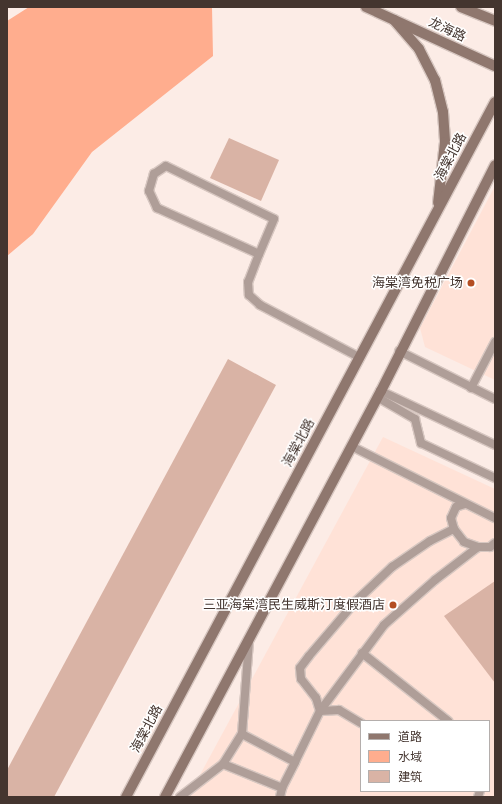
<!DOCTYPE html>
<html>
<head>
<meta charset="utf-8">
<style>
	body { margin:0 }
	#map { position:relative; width:502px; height:804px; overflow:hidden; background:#fcece6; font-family:"Sofia Sans Condensed","Noto Sans SC",sans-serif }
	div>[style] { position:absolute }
	.built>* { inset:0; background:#ffe2d7 }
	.water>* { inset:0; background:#ffad8e }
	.building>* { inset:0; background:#d9b3a5 }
	.roads { filter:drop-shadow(1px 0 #d7c7c1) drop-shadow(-1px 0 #d7c7c1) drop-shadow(0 1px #d7c7c1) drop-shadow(0 -1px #d7c7c1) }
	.service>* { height:8px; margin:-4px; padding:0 4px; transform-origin:4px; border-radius:4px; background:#af9e98 }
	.secondary>* { height:10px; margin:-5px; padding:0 5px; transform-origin:5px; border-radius:5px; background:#8f776e }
	.dots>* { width:11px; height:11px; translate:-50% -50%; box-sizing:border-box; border:2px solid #fff; border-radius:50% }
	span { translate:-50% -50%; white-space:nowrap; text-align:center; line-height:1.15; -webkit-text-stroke:3px #fff; paint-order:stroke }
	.street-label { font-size:13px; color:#44352f }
	.poi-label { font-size:13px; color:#44352f }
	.right { translate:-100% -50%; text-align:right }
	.frame { position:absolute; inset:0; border:8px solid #44352f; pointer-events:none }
	.legend { position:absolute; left:360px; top:720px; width:130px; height:72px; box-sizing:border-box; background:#fff; border:1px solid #b4aeac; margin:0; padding:5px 7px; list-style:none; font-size:12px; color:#44352f }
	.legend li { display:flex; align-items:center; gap:8px; height:20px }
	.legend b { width:20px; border:1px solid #b4aeac }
</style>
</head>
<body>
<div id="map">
	<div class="built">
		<i style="clip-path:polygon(495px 186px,495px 380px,425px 347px,420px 328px)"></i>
		<i style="clip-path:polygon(evenodd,383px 437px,495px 489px,495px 797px,188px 797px,383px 437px,361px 721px,489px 721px,489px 791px,361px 791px,361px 721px)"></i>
	</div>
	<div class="water">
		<i style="clip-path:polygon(29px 7px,212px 7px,213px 56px,92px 152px,33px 234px,7px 256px,7px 21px)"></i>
	</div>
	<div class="building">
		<i style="clip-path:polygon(229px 138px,279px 160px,261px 201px,210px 178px)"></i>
		<i style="clip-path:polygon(228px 359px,276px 385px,54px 797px,7px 797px,7px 770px)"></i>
		<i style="clip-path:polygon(495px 581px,495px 683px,444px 616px)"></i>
	</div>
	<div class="roads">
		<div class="service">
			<i style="left:259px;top:254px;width:112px;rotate:-155.7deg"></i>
			<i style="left:157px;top:208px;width:19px;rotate:-115deg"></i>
			<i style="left:149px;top:191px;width:18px;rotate:-74deg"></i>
			<i style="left:154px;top:174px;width:14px;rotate:-34deg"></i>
			<i style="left:166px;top:166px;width:120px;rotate:26.1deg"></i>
			<i style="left:274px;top:219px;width:38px;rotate:113deg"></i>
			<i style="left:259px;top:254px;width:30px;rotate:111deg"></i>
			<i style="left:248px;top:282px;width:13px;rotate:86deg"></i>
			<i style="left:249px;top:295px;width:15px;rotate:42deg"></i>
			<i style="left:260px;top:305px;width:112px;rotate:27.7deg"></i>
			<i style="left:399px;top:351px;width:107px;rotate:26.6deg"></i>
			<i style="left:471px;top:388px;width:52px;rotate:-62.4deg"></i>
			<i style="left:381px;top:391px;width:126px;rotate:25.3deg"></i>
			<i style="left:377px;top:397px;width:44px;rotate:30.1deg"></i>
			<i style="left:415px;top:419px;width:25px;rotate:76deg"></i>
			<i style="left:421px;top:443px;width:82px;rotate:25.3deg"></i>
			<i style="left:351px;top:446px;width:161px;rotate:26.6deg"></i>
			<i style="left:465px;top:504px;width:9px;rotate:162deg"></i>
			<i style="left:456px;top:507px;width:12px;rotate:114deg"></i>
			<i style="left:451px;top:518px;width:11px;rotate:75deg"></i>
			<i style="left:454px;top:529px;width:16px;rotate:52deg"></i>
			<i style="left:464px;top:542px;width:15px;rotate:20deg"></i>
			<i style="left:478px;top:547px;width:12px"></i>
			<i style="left:490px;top:547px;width:6px;rotate:-39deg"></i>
			<i style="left:362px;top:653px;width:110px;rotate:38.3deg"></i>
			<i style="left:320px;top:711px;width:14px;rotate:-107deg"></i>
			<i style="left:316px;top:698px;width:24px;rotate:-128deg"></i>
			<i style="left:301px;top:679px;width:11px;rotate:-95deg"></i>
			<i style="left:300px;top:668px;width:15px;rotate:-53deg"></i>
			<i style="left:309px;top:656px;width:72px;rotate:-49.5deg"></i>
			<i style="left:356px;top:601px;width:50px;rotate:-43.4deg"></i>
			<i style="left:392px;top:567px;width:46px;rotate:-34.4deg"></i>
			<i style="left:430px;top:541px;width:27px;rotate:-27deg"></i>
			<i style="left:320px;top:711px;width:107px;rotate:-53.3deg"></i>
			<i style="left:384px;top:625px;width:68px;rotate:-41.4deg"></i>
			<i style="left:435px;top:580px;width:54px;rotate:-37.5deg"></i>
			<i style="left:295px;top:762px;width:57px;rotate:-63.9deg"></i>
			<i style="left:320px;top:711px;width:19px;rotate:-3deg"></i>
			<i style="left:339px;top:710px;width:26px;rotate:31deg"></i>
			<i style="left:223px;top:764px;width:64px;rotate:22.1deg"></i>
			<i style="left:282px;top:788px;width:29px;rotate:-63deg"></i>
			<i style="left:295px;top:762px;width:60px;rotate:-152.2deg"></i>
			<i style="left:180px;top:797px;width:54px;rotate:-37.5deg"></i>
			<i style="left:223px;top:764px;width:36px;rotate:-58deg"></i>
			<i style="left:242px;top:734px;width:93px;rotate:-85.7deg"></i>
			<i style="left:280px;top:797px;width:9px;rotate:-77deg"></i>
			<i style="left:478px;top:797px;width:6px;rotate:-72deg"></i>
		</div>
		<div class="secondary">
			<i style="left:366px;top:7px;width:142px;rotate:24.6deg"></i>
			<i style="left:461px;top:7px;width:37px;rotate:22deg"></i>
			<i style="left:394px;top:20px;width:38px;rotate:49deg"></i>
			<i style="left:419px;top:49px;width:35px;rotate:63deg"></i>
			<i style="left:435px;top:80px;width:33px;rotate:76deg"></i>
			<i style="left:443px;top:112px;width:30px;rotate:86deg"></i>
			<i style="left:445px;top:142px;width:61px;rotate:96.5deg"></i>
			<i style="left:126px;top:797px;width:787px;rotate:-62.03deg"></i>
			<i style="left:165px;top:797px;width:460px;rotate:-62deg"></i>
			<i style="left:381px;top:391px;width:253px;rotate:-63.2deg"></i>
		</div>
	</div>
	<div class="dots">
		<i style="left:471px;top:283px;background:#b44e23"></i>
		<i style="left:393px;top:605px;background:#b44e23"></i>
	</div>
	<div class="street-label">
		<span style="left:447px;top:30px;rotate:25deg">龙海路</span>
		<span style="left:451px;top:157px;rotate:-62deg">海棠北路</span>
		<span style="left:299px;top:443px;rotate:-62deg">海棠北路</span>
		<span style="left:147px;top:729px;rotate:-62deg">海棠北路</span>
	</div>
	<div class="poi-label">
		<span class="right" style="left:463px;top:283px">海棠湾免税广场</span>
		<span class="right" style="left:385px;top:605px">三亚海棠湾民生威斯汀度假酒店</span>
	</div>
	<div class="frame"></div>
	<ul class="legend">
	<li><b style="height:5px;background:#8f776e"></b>道路</li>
	<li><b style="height:11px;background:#ffad8e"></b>水域</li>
	<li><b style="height:11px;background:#d9b3a5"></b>建筑</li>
	</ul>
</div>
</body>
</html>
